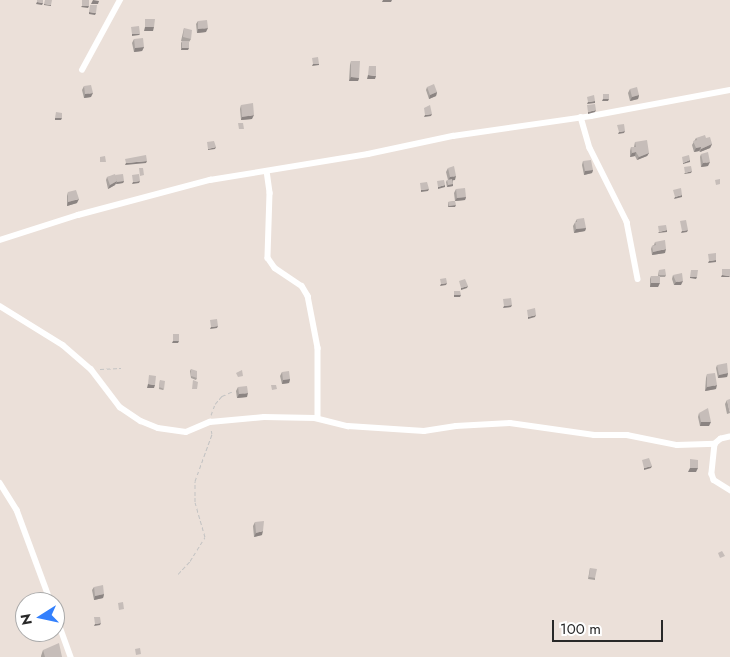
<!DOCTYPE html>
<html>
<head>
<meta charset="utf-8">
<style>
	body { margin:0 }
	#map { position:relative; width:730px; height:657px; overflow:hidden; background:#ebe0d9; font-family:Jost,sans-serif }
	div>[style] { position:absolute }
	.path>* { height:1px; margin-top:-0.5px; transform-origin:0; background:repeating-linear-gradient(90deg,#c3c3c3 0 4px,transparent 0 6.5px) }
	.minor>* { height:5.5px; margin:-2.75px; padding:0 2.75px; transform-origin:2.75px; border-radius:2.75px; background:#fff }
	.wall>* { inset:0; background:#aaa39f }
	.shaded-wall>* { inset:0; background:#8b8482 }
	.building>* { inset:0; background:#c6bdb9 }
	span { translate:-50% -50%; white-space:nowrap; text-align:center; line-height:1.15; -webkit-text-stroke:4px #fff; paint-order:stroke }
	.north { position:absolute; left:15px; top:592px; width:50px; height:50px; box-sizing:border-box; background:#fff; border:1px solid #a9a9a9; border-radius:50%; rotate:260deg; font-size:14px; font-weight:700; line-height:20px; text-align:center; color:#282828 }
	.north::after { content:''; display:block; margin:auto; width:18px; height:22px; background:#3380fd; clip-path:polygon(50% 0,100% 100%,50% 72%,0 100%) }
	.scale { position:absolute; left:552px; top:620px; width:111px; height:22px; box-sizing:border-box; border:2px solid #282828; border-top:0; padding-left:6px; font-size:15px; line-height:18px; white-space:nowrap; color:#282828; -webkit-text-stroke:4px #fff; paint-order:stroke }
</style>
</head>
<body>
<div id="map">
	<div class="path">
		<i style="left:100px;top:369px;width:21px;rotate:-3deg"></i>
		<i style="left:211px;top:415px;width:12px;rotate:-70deg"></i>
		<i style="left:215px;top:404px;width:11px;rotate:-49deg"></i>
		<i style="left:222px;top:396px;width:12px;rotate:-24deg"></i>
		<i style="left:178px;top:574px;width:18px;rotate:-47deg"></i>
		<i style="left:190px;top:561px;width:28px;rotate:-58deg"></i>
		<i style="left:205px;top:537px;width:36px;rotate:-106deg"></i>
		<i style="left:195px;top:502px;width:21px;rotate:-90deg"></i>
		<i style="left:195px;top:481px;width:50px;rotate:-70.1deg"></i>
		<i style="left:212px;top:434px;width:5px;rotate:-101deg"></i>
	</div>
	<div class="minor">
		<i style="left:82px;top:70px;width:80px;rotate:-61.5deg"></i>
		<i style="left:581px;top:117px;width:32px;rotate:74deg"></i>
		<i style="left:590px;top:148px;width:83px;rotate:63.4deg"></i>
		<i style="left:627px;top:222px;width:58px;rotate:79.1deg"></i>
		<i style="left:267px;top:171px;width:22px;rotate:82deg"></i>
		<i style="left:270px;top:193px;width:65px;rotate:91.8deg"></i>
		<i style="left:268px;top:258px;width:12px;rotate:55deg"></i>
		<i style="left:275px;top:268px;width:32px;rotate:34deg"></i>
		<i style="left:302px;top:286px;width:12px;rotate:59deg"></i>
		<i style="left:308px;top:296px;width:53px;rotate:79.1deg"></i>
		<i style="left:318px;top:348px;width:70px;rotate:90deg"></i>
		<i style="left:0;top:240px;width:82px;rotate:-17.8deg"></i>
		<i style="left:78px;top:215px;width:137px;rotate:-14.9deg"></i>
		<i style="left:210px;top:180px;width:160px;rotate:-9.3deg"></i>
		<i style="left:368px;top:154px;width:87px;rotate:-12deg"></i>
		<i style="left:453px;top:136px;width:139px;rotate:-8.2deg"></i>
		<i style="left:591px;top:116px;width:141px;rotate:-10.6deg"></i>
		<i style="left:0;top:306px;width:74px;rotate:31.8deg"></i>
		<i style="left:63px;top:345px;width:37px;rotate:41deg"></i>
		<i style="left:91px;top:369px;width:48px;rotate:52.7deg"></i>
		<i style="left:120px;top:407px;width:25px;rotate:34deg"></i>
		<i style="left:141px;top:421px;width:18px;rotate:22deg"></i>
		<i style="left:158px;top:428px;width:28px;rotate:8deg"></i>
		<i style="left:186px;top:432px;width:26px;rotate:-23deg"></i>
		<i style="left:210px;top:422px;width:54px;rotate:-5.3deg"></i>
		<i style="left:264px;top:417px;width:51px;rotate:1.1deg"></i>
		<i style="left:315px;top:418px;width:34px;rotate:14deg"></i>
		<i style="left:348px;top:426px;width:76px;rotate:3.8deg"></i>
		<i style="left:424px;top:431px;width:32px;rotate:-9deg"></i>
		<i style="left:456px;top:426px;width:54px;rotate:-3.2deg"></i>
		<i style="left:510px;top:423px;width:85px;rotate:8.1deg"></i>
		<i style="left:594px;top:435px;width:33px"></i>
		<i style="left:627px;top:435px;width:51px;rotate:11.3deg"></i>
		<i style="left:677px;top:445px;width:38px;rotate:-2deg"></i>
		<i style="left:730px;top:437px;width:9px;rotate:167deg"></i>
		<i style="left:721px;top:439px;width:8px;rotate:140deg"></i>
		<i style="left:715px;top:444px;width:30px;rotate:96deg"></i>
		<i style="left:712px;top:474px;width:6px;rotate:72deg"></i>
		<i style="left:714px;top:480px;width:19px;rotate:32deg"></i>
		<i style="left:0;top:483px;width:32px;rotate:58deg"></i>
		<i style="left:17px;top:510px;width:98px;rotate:69.7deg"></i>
		<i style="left:55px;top:613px;width:47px;rotate:70deg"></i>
	</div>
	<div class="wall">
		<i style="clip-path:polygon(198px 21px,206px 32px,197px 33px,196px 24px)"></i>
		<i style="clip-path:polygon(184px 28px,191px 39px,189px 42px,188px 50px,181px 50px,181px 43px,182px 41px,183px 41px,181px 41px)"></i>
		<i style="clip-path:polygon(134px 39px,144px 47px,142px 51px,134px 52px,132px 43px)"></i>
		<i style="clip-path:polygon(351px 61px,359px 78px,358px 81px,349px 81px,350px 65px)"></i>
		<i style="clip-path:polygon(84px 86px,91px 97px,84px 98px,82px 90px)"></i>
		<i style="clip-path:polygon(427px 87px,437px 92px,436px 96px,429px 99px,426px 90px)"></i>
		<i style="clip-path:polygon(630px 89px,639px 95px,638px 99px,630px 101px,628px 93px)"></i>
		<i style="clip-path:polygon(241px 105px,252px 119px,241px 120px,240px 109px)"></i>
		<i style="clip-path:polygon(696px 138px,706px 138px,712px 144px,710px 148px,700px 152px,699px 151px,694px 152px,692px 145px)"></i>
		<i style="clip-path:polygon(635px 142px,649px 153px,647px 156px,637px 160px,635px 156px,630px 157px,630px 151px,631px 147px,634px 147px)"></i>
		<i style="clip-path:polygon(701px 154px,708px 166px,701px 167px,700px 157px)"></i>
		<i style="clip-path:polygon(583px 161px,593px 170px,592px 173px,584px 175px,582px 165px)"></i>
		<i style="clip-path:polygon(448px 168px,455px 180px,453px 180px,453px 186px,447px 187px,446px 182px,447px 180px,448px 180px,446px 172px)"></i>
		<i style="clip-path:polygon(115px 176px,124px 181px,123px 183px,116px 184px,116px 183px,115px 185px,108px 189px,106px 180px,107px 177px)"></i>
		<i style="clip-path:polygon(456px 189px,466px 197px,465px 200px,455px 201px,455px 207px,448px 207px,448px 202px,455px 201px,454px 193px)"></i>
		<i style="clip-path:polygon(68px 192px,77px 203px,67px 206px,67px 196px)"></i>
		<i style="clip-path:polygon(577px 219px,586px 228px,585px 231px,574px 233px,573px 226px)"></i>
		<i style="clip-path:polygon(655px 242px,665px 253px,652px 255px,651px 249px,652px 246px,654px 245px)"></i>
		<i style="clip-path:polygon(659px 270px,666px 275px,665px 277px,660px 277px,658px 287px,650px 287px,650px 279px,651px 276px,658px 276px)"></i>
		<i style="clip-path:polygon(673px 275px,681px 285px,674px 285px,672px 279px)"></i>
		<i style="clip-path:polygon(717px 365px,728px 373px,727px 377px,718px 378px,716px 368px)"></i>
		<i style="clip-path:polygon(191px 369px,197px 378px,196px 380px,191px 378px,190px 371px)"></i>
		<i style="clip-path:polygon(282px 372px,290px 379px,289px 383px,282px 384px,280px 376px)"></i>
		<i style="clip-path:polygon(707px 374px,716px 389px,705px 391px,706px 378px)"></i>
		<i style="clip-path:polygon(160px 380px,164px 389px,163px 390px,159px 389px)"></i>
		<i style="clip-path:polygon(238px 387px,247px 397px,237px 398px,236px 391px)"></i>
		<i style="clip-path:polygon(727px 400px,730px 413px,727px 414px,725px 404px)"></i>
		<i style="clip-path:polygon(699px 413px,709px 426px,700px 426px,698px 417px)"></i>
		<i style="clip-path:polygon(255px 522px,262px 535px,254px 537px,253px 526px)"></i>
		<i style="clip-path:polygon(590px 568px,595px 578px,595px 580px,588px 579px)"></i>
		<i style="clip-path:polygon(94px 587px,104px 594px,103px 598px,94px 600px,92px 590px)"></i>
		<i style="clip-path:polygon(43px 650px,62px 657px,41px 657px,41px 656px)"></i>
	</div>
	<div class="shaded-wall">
		<i style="clip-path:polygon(93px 0,99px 1px,98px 4px,91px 4px)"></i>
		<i style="clip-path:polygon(383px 0,392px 0,391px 2px,382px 2px)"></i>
		<i style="clip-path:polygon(37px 2px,43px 3px,42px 5px,36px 4px)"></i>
		<i style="clip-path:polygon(44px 4px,51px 5px,51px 6px,44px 5px)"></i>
		<i style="clip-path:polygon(82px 6px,89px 6px,88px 8px,81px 7px)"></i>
		<i style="clip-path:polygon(89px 12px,96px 13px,95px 15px,89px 14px)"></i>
		<i style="clip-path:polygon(145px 27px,154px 27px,153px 31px,144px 31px)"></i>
		<i style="clip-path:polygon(208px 28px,206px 32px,197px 33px,198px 29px)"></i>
		<i style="clip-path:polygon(132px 34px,140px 34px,139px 35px,132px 36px)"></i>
		<i style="clip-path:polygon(144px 47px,142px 51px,134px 52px,135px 48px)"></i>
		<i style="clip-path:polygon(182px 48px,189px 48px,188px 50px,181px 50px)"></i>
		<i style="clip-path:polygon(313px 64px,319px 64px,319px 65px,312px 66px)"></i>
		<i style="clip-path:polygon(368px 75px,376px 76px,375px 79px,367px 79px)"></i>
		<i style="clip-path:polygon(351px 77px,359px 78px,358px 81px,349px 81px)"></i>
		<i style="clip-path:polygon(437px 92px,436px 96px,429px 99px,430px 95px)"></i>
		<i style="clip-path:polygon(93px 93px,91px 97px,84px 98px,85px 94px)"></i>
		<i style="clip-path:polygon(639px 95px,638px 99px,630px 101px,632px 97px)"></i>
		<i style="clip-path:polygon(603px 99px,609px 99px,608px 101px,602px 101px)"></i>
		<i style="clip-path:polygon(595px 101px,595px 103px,587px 104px,588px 102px)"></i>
		<i style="clip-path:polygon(596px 110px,595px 112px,588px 114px,588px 112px)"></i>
		<i style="clip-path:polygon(432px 114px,431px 116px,424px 117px,425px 115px)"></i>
		<i style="clip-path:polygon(254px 115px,252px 119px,241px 120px,242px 117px)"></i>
		<i style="clip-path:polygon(55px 118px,62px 118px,61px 120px,55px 120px)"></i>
		<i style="clip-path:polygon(625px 131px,624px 133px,618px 134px,619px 132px)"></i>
		<i style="clip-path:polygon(712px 144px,710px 148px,700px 152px,701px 149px)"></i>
		<i style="clip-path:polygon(216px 147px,215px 149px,208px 150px,208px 149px)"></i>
		<i style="clip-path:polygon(701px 147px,699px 151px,694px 152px,696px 148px)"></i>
		<i style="clip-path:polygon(636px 152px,635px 156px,630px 157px,632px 153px)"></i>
		<i style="clip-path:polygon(649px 153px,647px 156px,637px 160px,639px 157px)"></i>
		<i style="clip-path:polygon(690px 160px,690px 162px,683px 164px,683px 163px)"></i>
		<i style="clip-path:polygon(147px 161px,146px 163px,125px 165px,126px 163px)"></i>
		<i style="clip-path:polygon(710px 162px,708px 166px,701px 167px,703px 163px)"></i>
		<i style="clip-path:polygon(593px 170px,592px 173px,584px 175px,585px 171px)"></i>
		<i style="clip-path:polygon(692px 171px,691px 173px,684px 174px,685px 173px)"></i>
		<i style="clip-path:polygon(456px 176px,455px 180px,448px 181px,450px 177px)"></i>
		<i style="clip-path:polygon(117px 181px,115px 185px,108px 189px,110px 185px)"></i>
		<i style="clip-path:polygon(124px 181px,123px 183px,116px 184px,117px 182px)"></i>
		<i style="clip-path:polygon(140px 181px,139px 183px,132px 184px,133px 182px)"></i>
		<i style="clip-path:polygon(453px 184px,453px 186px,447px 187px,448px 185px)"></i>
		<i style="clip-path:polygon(445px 185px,445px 187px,438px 189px,438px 187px)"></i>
		<i style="clip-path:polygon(429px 189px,428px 191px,421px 192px,421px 190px)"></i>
		<i style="clip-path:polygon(682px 195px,682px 197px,674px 199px,675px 197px)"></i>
		<i style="clip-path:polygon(466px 197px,465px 200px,455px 201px,457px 198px)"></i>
		<i style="clip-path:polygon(79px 199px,77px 203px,67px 206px,68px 202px)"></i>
		<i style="clip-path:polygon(456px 205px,455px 207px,448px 207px,449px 206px)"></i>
		<i style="clip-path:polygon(586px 228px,585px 231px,574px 233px,576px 229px)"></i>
		<i style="clip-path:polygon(667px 230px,667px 232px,658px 233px,659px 232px)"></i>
		<i style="clip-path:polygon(688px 230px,687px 232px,681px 233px,682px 231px)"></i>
		<i style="clip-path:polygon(666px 249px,665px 253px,652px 255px,653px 252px)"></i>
		<i style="clip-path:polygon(716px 260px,716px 262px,708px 263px,709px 261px)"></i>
		<i style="clip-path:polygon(722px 275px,730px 276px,729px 277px,721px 277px)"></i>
		<i style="clip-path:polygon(690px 277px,697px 277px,696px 279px,690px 278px)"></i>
		<i style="clip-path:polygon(683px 281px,681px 285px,674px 285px,676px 282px)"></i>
		<i style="clip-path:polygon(447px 283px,446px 285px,440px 286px,441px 284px)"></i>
		<i style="clip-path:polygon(651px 283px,660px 283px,658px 287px,650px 287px)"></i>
		<i style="clip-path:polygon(468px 286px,467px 288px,461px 290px,461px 288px)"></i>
		<i style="clip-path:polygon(454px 295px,461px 295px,460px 297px,454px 297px)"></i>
		<i style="clip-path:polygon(512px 305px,511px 307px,503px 308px,504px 306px)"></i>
		<i style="clip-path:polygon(536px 315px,535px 317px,528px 319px,528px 317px)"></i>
		<i style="clip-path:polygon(218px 326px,217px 328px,210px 329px,211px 327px)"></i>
		<i style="clip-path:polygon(173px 341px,179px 341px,178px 343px,172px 343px)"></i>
		<i style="clip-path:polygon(728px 373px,727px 377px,718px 378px,719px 375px)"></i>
		<i style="clip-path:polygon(290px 379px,289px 383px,282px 384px,283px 380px)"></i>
		<i style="clip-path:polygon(148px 384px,155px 385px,154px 388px,147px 388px)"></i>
		<i style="clip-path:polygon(717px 385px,716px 389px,705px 391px,707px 387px)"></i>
		<i style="clip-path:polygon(248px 393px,247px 397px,237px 398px,239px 394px)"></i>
		<i style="clip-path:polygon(701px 422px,711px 422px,709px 426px,700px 426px)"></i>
		<i style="clip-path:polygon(652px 466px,651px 468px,644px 470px,644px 468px)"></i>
		<i style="clip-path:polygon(690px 468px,698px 468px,696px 472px,688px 472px)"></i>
		<i style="clip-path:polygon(263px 531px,262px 535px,254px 537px,256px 533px)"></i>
		<i style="clip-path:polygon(104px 594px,103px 598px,94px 600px,95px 596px)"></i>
		<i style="clip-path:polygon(101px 623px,100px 625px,94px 626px,95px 624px)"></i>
	</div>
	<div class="building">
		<i style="clip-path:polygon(37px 0,43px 0,43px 3px,37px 2px)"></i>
		<i style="clip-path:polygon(45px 0,52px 0,51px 5px,44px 4px)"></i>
		<i style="clip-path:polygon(82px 0,89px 0,89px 6px,82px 6px)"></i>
		<i style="clip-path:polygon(90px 5px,97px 5px,96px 13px,89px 12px)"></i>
		<i style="clip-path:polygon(145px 19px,155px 19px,154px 27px,145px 27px)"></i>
		<i style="clip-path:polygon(207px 20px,208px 28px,198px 29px,198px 21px)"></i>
		<i style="clip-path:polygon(139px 26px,140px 34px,132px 34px,131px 27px)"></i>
		<i style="clip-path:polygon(184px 28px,192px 30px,191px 39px,183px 37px)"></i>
		<i style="clip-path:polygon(143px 38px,144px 47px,135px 48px,134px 39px)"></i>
		<i style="clip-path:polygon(182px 41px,189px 41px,189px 48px,182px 48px)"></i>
		<i style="clip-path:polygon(318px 57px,319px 64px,313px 64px,312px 58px)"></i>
		<i style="clip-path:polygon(351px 61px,360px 61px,359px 78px,351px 77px)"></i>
		<i style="clip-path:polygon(369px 66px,376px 66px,376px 76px,368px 75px)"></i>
		<i style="clip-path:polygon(434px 84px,437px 92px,430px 95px,427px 87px)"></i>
		<i style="clip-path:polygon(91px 85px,93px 93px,85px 94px,84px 86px)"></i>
		<i style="clip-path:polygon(637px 87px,639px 95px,632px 97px,630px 89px)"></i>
		<i style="clip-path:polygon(603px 94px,609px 94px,609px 99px,603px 99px)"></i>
		<i style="clip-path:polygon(594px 95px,595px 101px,588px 102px,587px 97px)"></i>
		<i style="clip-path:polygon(253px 103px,254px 115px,242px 117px,241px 105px)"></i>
		<i style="clip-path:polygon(595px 104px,596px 110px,588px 112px,587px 105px)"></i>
		<i style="clip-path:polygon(430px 105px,432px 114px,425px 115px,424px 108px)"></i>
		<i style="clip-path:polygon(56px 112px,62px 113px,62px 118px,55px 118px)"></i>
		<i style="clip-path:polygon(238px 123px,243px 123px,244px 129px,239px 129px)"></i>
		<i style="clip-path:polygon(624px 124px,625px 131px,619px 132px,617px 125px)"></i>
		<i style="clip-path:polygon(705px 135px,706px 138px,710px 137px,712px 144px,701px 149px,701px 147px,696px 148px,693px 141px,697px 140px,696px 138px)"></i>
		<i style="clip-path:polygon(647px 140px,649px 153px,639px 157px,636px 152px,632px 153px,631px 147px,636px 147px,635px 142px)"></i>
		<i style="clip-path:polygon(214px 141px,216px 147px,208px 149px,207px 142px)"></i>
		<i style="clip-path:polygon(708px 152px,710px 162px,703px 163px,701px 154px)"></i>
		<i style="clip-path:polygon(146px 155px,147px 161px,126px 163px,125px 159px)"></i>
		<i style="clip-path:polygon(689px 155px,690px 160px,683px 163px,682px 157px)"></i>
		<i style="clip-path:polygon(105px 156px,106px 162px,100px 162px,100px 157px)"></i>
		<i style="clip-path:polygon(591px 160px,593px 170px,585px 171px,583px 161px)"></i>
		<i style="clip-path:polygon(454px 166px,456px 176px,450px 177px,448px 168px)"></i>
		<i style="clip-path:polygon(691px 166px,692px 171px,685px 173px,684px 167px)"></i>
		<i style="clip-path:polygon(139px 168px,143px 168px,144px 175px,140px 176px)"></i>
		<i style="clip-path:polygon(115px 174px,117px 181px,110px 185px,107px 177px)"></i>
		<i style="clip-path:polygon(123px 174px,124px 181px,117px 182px,115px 175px)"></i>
		<i style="clip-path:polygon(139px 174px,140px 181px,133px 182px,132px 175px)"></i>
		<i style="clip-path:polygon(452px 179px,453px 184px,448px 185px,447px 180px)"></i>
		<i style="clip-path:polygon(720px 179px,720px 184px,716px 185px,715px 180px)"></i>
		<i style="clip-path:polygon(444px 180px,445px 185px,438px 187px,437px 181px)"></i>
		<i style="clip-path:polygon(427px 182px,429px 189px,421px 190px,420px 183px)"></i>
		<i style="clip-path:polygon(465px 188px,466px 197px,457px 198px,456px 189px)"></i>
		<i style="clip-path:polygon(681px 188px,682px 195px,675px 197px,673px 190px)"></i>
		<i style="clip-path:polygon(76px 190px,79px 199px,68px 202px,68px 192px)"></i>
		<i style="clip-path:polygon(455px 201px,456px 205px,449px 206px,448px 202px)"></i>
		<i style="clip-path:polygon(584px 218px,586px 228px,576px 229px,575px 222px,577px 222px,577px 219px)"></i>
		<i style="clip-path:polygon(686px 220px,688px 230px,682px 231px,680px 221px)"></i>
		<i style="clip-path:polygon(666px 225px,667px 230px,659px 232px,658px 226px)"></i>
		<i style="clip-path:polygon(665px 240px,666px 249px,653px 252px,652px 246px,656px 245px,655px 242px)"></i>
		<i style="clip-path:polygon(716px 253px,716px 260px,709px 261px,708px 254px)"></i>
		<i style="clip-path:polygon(665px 269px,666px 275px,659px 275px,659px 270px)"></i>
		<i style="clip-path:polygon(722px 269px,730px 269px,730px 276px,722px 275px)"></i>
		<i style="clip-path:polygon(691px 270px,698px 270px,697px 277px,690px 277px)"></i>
		<i style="clip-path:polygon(682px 273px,683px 281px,676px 282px,673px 275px)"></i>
		<i style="clip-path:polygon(651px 276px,660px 276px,660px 283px,651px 283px)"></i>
		<i style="clip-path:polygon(446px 278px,447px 283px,441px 284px,440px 279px)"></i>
		<i style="clip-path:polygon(465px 279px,468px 286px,461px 288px,459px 281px)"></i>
		<i style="clip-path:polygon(454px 291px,460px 291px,461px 295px,454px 295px)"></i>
		<i style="clip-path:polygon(511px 298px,512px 305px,504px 306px,503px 299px)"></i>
		<i style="clip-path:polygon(535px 308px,536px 315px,528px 317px,527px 310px)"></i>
		<i style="clip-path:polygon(217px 319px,218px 326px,211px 327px,210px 320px)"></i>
		<i style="clip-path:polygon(173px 334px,179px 334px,179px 341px,173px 341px)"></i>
		<i style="clip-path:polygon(727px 363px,728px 373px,719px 375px,717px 365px)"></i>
		<i style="clip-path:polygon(191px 369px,197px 371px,197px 378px,191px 376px)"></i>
		<i style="clip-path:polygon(242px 370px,243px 376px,238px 377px,236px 373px)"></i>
		<i style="clip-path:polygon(289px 371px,290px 379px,283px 380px,282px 372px)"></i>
		<i style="clip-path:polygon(715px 373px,717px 385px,707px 387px,707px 374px)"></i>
		<i style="clip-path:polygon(149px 375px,156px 376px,155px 385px,148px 384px)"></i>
		<i style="clip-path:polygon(160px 380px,165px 381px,164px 389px,159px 387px)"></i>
		<i style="clip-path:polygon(193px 380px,198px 382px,197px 389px,192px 389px)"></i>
		<i style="clip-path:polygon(271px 385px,276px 385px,277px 389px,272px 390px)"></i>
		<i style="clip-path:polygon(247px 386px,248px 393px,239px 394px,238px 387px)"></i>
		<i style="clip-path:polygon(730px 399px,730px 410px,729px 410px,727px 400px)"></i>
		<i style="clip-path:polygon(708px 408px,711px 422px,701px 422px,699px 413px)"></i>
		<i style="clip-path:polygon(649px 458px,652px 466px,644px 468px,642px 460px)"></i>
		<i style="clip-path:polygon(690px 459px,698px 460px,698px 468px,690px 468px)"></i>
		<i style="clip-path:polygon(264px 521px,263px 531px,256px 533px,255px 522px)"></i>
		<i style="clip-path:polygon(722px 551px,725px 556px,720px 558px,718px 553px)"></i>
		<i style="clip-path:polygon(590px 568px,597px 569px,595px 578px,589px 577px)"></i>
		<i style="clip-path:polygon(103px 585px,104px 594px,95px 596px,94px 587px)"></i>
		<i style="clip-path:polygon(123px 602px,124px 609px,119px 610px,118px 603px)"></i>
		<i style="clip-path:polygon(94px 617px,100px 617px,101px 623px,95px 624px)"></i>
		<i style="clip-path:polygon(59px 643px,62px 657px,45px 657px,43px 650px)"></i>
		<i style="clip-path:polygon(140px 648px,141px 654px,136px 655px,135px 649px)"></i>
	</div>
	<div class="north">N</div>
	<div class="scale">100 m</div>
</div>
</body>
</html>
